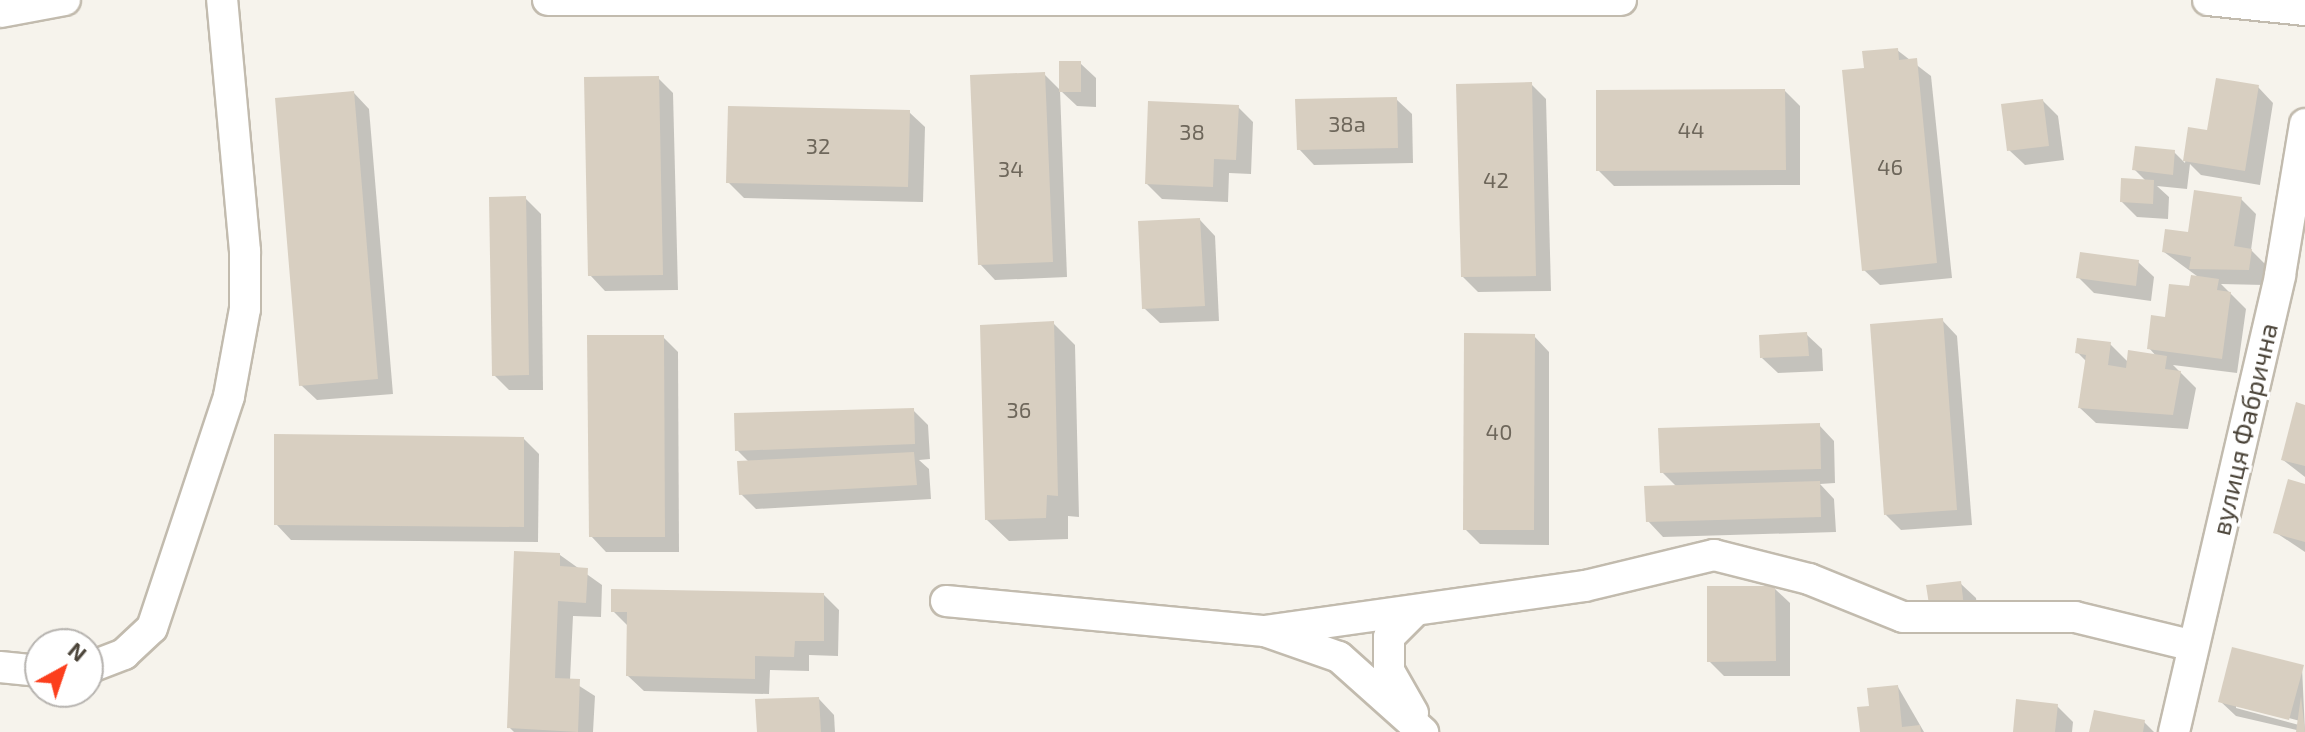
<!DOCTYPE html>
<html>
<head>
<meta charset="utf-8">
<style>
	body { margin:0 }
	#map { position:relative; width:2305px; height:732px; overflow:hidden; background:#f6f3ec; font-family:"Exo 2",sans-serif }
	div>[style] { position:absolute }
	.shadow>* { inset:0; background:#0003 }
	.building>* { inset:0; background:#d8cfc1 }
	.roads { filter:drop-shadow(2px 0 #c2bbae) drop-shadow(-2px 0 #c2bbae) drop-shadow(0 2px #c2bbae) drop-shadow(0 -2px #c2bbae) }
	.street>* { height:30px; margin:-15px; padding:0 15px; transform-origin:15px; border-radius:15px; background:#fff }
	span { translate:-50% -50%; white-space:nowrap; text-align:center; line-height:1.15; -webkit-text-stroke:6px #fff; paint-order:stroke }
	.number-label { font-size:22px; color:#6e675b }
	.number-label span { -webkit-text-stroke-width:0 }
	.street-label { font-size:26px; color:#4b4439 }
	.north { position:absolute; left:24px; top:628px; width:80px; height:80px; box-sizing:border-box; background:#fff; border:2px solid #b7b4b0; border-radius:50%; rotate:40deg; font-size:22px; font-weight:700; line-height:32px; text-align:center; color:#4b4439 }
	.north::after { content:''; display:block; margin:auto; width:28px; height:36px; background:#fc3f1d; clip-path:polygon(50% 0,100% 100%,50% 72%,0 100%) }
</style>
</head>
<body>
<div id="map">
	<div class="shadow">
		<i style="clip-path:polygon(1897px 50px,1931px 76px,1952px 278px,1880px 285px,1864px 270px,1866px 70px)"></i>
		<i style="clip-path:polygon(1080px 63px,1096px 78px,1096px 107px,1077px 106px,1061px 91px)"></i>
		<i style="clip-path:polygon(1044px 74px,1060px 90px,1067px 277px,995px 280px,980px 264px)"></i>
		<i style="clip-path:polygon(658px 78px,673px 93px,678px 290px,605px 291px,590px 275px)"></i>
		<i style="clip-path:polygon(1531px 84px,1546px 99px,1551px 291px,1478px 292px,1463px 277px)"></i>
		<i style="clip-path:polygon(2258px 87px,2273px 103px,2260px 185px,2201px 175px,2190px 164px,2187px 189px,2157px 186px,2169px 197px,2168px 219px,2137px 217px,2122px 202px,2146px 181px,2134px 169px,2174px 152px,2185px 163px,2190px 129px,2209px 132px)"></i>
		<i style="clip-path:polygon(1785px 91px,1800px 106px,1800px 185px,1614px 186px,1598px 170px)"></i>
		<i style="clip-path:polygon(354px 93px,369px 109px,393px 394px,317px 400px,301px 385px)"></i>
		<i style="clip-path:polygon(1396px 99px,1412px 114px,1413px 163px,1314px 165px,1299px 149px)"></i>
		<i style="clip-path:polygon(2043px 101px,2058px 116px,2064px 160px,2025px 165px,2009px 150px)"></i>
		<i style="clip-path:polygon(1238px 107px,1253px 122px,1251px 174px,1229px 173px,1228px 202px,1162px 199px,1147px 184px)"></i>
		<i style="clip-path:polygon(909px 112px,925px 127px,923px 202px,744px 198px,728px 182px)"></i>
		<i style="clip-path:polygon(525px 198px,541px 214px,543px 390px,509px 390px,494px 375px)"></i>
		<i style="clip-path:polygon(2241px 199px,2256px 214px,2251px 250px,2267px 266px,2264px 285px,2221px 284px,2246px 309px,2237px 373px,2173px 365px,2196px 388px,2188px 429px,2096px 423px,2080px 408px,2087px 362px,2077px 352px,2110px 344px,2129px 363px,2157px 357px,2149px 348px,2201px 279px,2164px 252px)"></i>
		<i style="clip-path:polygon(1200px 220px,1215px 236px,1219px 321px,1160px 323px,1144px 308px)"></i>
		<i style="clip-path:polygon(2138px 262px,2154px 277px,2151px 301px,2094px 293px,2078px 277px)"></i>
		<i style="clip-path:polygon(1942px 320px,1957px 336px,1972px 525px,1901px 530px,1886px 515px)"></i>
		<i style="clip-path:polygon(1053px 323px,1075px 345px,1079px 517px,1068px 516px,1068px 539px,1009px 541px,987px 520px)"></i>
		<i style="clip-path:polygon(1806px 334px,1822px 349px,1823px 371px,1778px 373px,1762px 358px)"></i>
		<i style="clip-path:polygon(1534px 336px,1549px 352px,1549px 545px,1480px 544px,1465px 529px)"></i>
		<i style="clip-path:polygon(663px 337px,678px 352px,679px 552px,606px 552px,591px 536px)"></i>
		<i style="clip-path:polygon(2305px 407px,2305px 477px,2283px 460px)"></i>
		<i style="clip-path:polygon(913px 410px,928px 425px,930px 459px,919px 460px,929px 469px,931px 499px,756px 509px,741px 494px,750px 463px,737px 450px)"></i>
		<i style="clip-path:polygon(1819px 425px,1834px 441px,1835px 483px,1820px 484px,1834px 499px,1836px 532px,1663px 537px,1648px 521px,1677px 487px,1662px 472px)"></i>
		<i style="clip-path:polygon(524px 439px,539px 454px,538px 542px,291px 540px,276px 524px)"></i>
		<i style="clip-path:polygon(2305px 486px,2305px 552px,2275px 532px)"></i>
		<i style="clip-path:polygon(560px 555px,602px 585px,601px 617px,573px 616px,570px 680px,595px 696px,593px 732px,514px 732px,509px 727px)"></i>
		<i style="clip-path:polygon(1960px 583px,1976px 598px,1979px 622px,1947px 626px)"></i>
		<i style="clip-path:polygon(1774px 588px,1790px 603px,1790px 676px,1724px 676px,1709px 661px)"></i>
		<i style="clip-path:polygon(824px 595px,839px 610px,838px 656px,809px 655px,809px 671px,770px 670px,769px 694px,644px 691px,628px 676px,629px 627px,613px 611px)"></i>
		<i style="clip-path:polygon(evenodd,2302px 667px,2305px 732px,2236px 716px,2220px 701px,2302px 667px,2236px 704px,2300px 721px,2299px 725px,2236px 708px,2236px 704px)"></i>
		<i style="clip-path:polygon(1898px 687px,1924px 732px,1862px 732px,1871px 708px)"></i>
		<i style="clip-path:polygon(819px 699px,834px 715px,835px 732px,759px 732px)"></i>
		<i style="clip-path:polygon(2057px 706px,2073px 722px,2072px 732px,2015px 732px)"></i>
		<i style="clip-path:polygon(2144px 722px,2154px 732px,2091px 732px)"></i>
	</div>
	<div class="building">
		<i style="clip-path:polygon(1898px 48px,1899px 60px,1917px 58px,1937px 263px,1862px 271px,1842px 70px,1864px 68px,1862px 51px)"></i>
		<i style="clip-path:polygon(1059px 61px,1081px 61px,1081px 92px,1059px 92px)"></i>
		<i style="clip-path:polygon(1045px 72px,1053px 262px,978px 265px,970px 75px)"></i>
		<i style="clip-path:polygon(659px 76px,663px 275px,588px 276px,584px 77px)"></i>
		<i style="clip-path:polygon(2216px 78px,2259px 85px,2245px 171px,2183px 161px,2188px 127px,2207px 130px)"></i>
		<i style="clip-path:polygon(1532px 82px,1536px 276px,1461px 277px,1456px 84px)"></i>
		<i style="clip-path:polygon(1785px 89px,1786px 170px,1596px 171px,1596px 90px)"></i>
		<i style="clip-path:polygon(354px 91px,378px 379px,299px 386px,275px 98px)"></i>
		<i style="clip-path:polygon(1397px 97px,1398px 148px,1297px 150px,1295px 99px)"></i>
		<i style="clip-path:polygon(2043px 99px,2049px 146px,2007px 151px,2001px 104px)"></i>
		<i style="clip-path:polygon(1148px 101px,1239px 105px,1236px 160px,1214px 159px,1213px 187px,1145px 184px)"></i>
		<i style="clip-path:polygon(728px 106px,910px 110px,908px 187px,726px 183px)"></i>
		<i style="clip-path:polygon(2135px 146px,2175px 150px,2173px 175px,2132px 170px)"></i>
		<i style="clip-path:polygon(2121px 178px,2154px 180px,2153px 204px,2120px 202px)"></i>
		<i style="clip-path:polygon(2194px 190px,2242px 197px,2234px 246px,2252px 249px,2249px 270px,2189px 269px,2191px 257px,2162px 252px,2165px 229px,2188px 232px)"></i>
		<i style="clip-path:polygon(526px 196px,529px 375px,492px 376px,489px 197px)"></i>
		<i style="clip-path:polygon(1200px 218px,1205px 306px,1142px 309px,1138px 221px)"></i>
		<i style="clip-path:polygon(2080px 252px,2139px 260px,2136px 286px,2076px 278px)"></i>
		<i style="clip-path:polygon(2191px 275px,2219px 279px,2217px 290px,2231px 292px,2222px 359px,2147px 349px,2151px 315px,2165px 317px,2169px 284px,2189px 286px)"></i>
		<i style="clip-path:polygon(1943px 318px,1957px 510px,1884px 515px,1870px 324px)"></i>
		<i style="clip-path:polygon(1054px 321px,1058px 496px,1047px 495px,1046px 518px,985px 520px,980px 325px)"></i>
		<i style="clip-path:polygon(1807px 332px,1809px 356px,1760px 358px,1759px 335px)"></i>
		<i style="clip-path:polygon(1464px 333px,1535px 334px,1534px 530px,1463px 530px)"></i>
		<i style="clip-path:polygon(587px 335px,664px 335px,665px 537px,589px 537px)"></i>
		<i style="clip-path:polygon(2077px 338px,2111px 342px,2108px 365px,2126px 368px,2128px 350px,2167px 356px,2165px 369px,2181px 371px,2173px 415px,2078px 408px,2086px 355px,2075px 353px)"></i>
		<i style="clip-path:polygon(2296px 402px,2305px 405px,2305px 466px,2281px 460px)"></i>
		<i style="clip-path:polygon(914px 408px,915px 444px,735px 451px,734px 413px)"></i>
		<i style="clip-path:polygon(1820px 423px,1821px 469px,1660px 473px,1658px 428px)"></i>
		<i style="clip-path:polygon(274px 434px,524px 437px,524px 527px,274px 525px)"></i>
		<i style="clip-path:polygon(914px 452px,917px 485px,739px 495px,737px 461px)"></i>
		<i style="clip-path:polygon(2288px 479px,2305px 484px,2305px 542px,2273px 533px)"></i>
		<i style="clip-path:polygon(1820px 481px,1821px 517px,1646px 522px,1644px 486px)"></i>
		<i style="clip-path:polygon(514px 551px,560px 553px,560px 566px,588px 568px,586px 603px,558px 601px,555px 678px,580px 679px,578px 732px,507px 728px)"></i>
		<i style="clip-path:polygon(1961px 581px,1964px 607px,1930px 611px,1926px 585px)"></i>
		<i style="clip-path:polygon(1707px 586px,1775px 586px,1776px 661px,1707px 662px)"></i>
		<i style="clip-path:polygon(611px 589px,824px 593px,824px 641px,795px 641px,794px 657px,755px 656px,755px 679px,626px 676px,627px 612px,611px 612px)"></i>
		<i style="clip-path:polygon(2232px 647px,2304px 665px,2289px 720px,2218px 702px)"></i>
		<i style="clip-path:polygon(1898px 685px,1902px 727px,1920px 725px,1921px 732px,1860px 732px,1857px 707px,1869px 706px,1867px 688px)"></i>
		<i style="clip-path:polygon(2301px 696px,2305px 732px,2296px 732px)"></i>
		<i style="clip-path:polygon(819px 697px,821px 732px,757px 732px,755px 699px)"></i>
		<i style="clip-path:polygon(2016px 699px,2058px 704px,2055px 732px,2013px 732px)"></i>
		<i style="clip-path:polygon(2094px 710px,2145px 720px,2143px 732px,2089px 732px)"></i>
	</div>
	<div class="roads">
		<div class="street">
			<i style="left:548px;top:0;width:1073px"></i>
			<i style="left:2208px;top:0;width:98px;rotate:5.9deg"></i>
			<i style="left:0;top:12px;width:66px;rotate:-10.5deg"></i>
			<i style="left:946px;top:601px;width:320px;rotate:5.4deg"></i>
			<i style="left:1265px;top:631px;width:78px;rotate:19.4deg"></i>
			<i style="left:1339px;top:657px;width:113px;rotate:41.8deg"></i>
			<i style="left:1265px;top:631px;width:323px;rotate:-8deg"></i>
			<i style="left:1585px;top:586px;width:133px;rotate:-13.5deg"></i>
			<i style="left:1714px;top:555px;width:98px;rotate:14.2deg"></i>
			<i style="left:1809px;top:579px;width:101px;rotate:22deg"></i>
			<i style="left:1903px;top:617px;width:172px"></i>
			<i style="left:2075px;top:617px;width:122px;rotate:13.7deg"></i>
			<i style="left:0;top:667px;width:40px;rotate:5.7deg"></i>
			<i style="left:88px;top:668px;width:39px;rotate:-21deg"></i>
			<i style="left:124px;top:654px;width:38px;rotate:-43deg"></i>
			<i style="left:152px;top:628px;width:244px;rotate:-71.6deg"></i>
			<i style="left:229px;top:396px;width:88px;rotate:-79.6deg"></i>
			<i style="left:245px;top:309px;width:58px;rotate:-90deg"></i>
			<i style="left:245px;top:251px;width:252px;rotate:-95.2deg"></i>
			<i style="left:1413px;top:713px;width:48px;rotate:-119.7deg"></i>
			<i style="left:1389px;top:671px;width:34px;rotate:-90deg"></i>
			<i style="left:1389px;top:637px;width:35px;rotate:-45deg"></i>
			<i style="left:2174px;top:732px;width:469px;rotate:-76.9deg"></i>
			<i style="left:2280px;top:275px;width:153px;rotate:-80.6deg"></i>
		</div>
	</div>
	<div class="number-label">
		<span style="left:1347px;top:124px">38а</span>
		<span style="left:1691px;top:130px">44</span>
		<span style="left:1192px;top:132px">38</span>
		<span style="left:818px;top:146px">32</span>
		<span style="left:1890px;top:167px">46</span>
		<span style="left:1011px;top:169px">34</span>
		<span style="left:1496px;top:180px">42</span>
		<span style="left:1019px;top:410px">36</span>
		<span style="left:1499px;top:432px">40</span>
	</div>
	<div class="street-label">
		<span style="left:2244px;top:429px;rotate:-77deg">вулиця Фабрична</span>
	</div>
	<div class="north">N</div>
</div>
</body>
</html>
